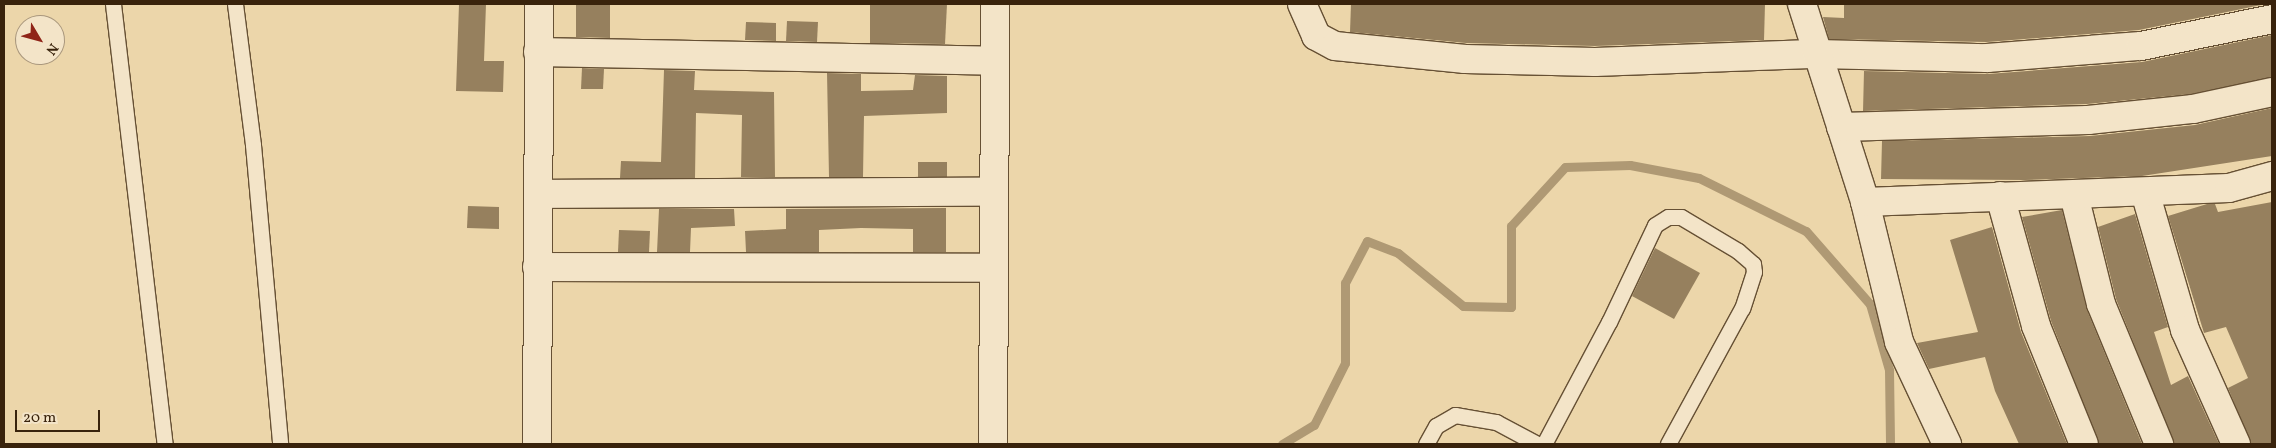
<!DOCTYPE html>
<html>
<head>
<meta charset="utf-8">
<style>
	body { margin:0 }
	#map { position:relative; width:2276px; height:448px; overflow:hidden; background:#ecd6aa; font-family:Vollkorn,serif }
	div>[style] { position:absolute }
	.stream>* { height:9px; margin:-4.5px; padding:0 4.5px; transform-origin:4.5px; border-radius:4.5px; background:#af9974 }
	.building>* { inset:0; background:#96805e }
	.roads { filter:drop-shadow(1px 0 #665034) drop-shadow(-1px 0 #665034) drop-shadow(0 1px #665034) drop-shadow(0 -1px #665034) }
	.lane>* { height:15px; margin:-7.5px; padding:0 7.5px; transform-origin:7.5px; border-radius:7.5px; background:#f3e4c8 }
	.street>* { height:28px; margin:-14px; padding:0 14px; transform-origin:14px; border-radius:14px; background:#f3e4c8 }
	span { translate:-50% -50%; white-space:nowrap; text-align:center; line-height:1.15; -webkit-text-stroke:4px #f3e4c8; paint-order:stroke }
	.frame { position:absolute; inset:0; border:5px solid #39230c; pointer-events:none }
	.north { position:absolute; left:15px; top:15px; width:50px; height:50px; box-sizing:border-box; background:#f3e4c8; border:1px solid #a9977d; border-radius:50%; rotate:127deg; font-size:14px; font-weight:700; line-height:20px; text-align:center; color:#39230c }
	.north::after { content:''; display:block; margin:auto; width:18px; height:22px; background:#8f2418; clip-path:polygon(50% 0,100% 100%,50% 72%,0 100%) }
	.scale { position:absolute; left:15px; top:410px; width:85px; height:22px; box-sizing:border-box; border:2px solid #39230c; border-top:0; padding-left:6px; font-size:15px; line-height:18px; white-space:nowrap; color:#39230c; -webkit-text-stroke:4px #f3e4c8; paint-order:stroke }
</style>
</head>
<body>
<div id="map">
	<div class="stream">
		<i style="left:1282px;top:444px;width:37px;rotate:-31deg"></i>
		<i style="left:1314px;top:425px;width:69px;rotate:-63.4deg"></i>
		<i style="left:1345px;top:363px;width:80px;rotate:-90deg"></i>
		<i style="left:1345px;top:283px;width:47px;rotate:-62.4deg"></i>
		<i style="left:1367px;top:241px;width:33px;rotate:21deg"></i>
		<i style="left:1398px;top:253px;width:84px;rotate:39.2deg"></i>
		<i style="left:1463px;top:306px;width:48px;rotate:1.2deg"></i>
		<i style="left:1511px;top:307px;width:81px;rotate:-90deg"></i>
		<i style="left:1511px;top:226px;width:80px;rotate:-47.5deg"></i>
		<i style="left:1565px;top:167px;width:65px;rotate:-1.8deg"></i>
		<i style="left:1630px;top:165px;width:70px;rotate:10.7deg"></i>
		<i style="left:1699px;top:178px;width:119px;rotate:26.4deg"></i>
		<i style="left:1806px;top:231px;width:97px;rotate:48.8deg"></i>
		<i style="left:1870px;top:304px;width:69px;rotate:73.9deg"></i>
		<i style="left:1889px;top:370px;width:74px;rotate:89.2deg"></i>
	</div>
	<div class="building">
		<i style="clip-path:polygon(459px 4px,486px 4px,484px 61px,504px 61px,503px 92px,456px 91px)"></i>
		<i style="clip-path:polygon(576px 4px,610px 4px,610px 38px,576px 37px)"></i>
		<i style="clip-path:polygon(870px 4px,947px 4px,945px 44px,870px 43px)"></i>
		<i style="clip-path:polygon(1351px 4px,1765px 4px,1764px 40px,1595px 46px,1466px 43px,1350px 32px)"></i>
		<i style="clip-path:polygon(1844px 4px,2266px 4px,2139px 30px,1987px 42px,1829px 39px,1823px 17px,1844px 18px)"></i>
		<i style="clip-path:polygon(787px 21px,818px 22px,817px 42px,786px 41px)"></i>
		<i style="clip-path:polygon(746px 22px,776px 23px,776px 41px,745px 40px)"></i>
		<i style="clip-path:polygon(2272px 35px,2272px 77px,2191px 94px,2087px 104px,1863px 111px,1864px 71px,1988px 74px,2142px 62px)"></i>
		<i style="clip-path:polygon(582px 68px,604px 69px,603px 89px,581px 89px)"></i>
		<i style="clip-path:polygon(664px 70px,695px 71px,694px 90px,774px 92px,775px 177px,741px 177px,742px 115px,696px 113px,695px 178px,620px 178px,621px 161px,661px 162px)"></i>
		<i style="clip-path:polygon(827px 73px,861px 74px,861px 91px,913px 90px,915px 75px,947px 76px,947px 113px,864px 116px,863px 177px,829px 177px)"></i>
		<i style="clip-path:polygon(2272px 108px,2272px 156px,2142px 176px,2025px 180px,1881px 179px,1882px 141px,2090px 136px,2195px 125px)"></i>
		<i style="clip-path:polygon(918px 162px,947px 162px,947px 177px,918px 177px)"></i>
		<i style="clip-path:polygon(2272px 202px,2272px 444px,2251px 444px,2228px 388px,2248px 378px,2226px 327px,2204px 333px,2168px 216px,2207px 204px,2215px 204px,2218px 212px)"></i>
		<i style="clip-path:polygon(468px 206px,499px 207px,499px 229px,467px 228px)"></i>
		<i style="clip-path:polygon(946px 208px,946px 252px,913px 252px,913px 229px,861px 228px,819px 230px,819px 252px,746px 252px,745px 231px,786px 229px,786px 209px)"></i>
		<i style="clip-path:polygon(659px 209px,734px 209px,735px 226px,691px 228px,690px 252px,657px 252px)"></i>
		<i style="clip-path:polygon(2062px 210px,2087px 310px,2142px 444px,2099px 444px,2051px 321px,2022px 217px)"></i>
		<i style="clip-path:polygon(2135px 214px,2168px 327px,2154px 332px,2171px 385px,2188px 376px,2219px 444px,2174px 444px,2116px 299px,2098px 227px)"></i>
		<i style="clip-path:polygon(1992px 227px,2021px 332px,2067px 444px,2019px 444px,1995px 391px,1985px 357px,1929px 369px,1917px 343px,1978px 332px,1950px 240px)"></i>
		<i style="clip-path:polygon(619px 230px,650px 231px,649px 252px,618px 252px)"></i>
		<i style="clip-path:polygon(1655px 248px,1700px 273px,1674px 319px,1632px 296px)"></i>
	</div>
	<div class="roads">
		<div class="lane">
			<i style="left:113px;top:4px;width:443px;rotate:83.3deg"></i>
			<i style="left:235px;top:4px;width:142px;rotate:82.7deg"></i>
			<i style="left:253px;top:145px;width:300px;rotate:84.8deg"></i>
			<i style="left:1426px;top:444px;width:21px;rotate:-61deg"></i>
			<i style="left:1436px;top:426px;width:22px;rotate:-30deg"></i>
			<i style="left:1455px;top:415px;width:42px;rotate:9.7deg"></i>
			<i style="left:1496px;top:422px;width:47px;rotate:28.2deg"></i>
			<i style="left:1544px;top:444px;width:138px;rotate:-62deg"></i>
			<i style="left:1609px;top:322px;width:107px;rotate:-64.6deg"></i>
			<i style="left:1655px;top:225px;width:15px;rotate:-32deg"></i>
			<i style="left:1668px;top:217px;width:13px"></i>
			<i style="left:1681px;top:217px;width:66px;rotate:30.8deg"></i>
			<i style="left:1738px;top:251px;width:20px;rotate:41deg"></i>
			<i style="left:1753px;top:264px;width:8px;rotate:83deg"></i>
			<i style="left:1754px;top:272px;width:38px;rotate:108deg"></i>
			<i style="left:1742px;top:308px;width:155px;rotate:118.6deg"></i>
		</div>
		<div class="street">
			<i style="left:1302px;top:4px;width:35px;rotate:66deg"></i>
			<i style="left:1316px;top:36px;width:21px;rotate:28deg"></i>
			<i style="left:1335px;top:46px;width:131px;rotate:5.7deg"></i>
			<i style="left:1465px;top:59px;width:130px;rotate:1.3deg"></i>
			<i style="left:1595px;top:62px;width:223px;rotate:-2.1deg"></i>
			<i style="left:1818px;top:54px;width:169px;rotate:1.4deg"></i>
			<i style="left:1987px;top:58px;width:154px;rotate:-4.5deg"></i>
			<i style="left:2141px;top:46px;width:134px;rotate:-11.6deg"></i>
			<i style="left:1802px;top:4px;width:208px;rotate:72.3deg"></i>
			<i style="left:1865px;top:202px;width:144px;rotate:76.3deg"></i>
			<i style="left:1899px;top:342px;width:113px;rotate:64.8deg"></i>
			<i style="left:538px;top:52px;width:457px;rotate:1.1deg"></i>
			<i style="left:1841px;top:127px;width:247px;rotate:-1.6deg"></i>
			<i style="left:2088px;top:120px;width:106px;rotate:-6deg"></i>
			<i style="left:2193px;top:109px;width:81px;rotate:-12.1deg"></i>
			<i style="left:2145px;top:192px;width:144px;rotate:73.8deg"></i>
			<i style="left:2185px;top:330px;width:125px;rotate:65.9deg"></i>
			<i style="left:538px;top:194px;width:456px;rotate:-0.3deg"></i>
			<i style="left:2074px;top:195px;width:112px;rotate:76.1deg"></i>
			<i style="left:2101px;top:304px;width:152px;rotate:67.5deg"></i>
			<i style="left:2000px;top:196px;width:135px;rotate:74.5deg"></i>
			<i style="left:2036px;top:326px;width:127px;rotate:67.9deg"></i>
			<i style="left:1865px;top:202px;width:364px;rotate:-2.2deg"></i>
			<i style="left:2229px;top:188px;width:45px;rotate:-15.6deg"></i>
			<i style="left:537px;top:267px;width:457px;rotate:0.1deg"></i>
			<i style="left:537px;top:444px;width:440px;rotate:-89.7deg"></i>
			<i style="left:993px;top:444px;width:440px;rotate:-89.7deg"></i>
		</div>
	</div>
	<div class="frame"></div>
	<div class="north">N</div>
	<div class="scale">20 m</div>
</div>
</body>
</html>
